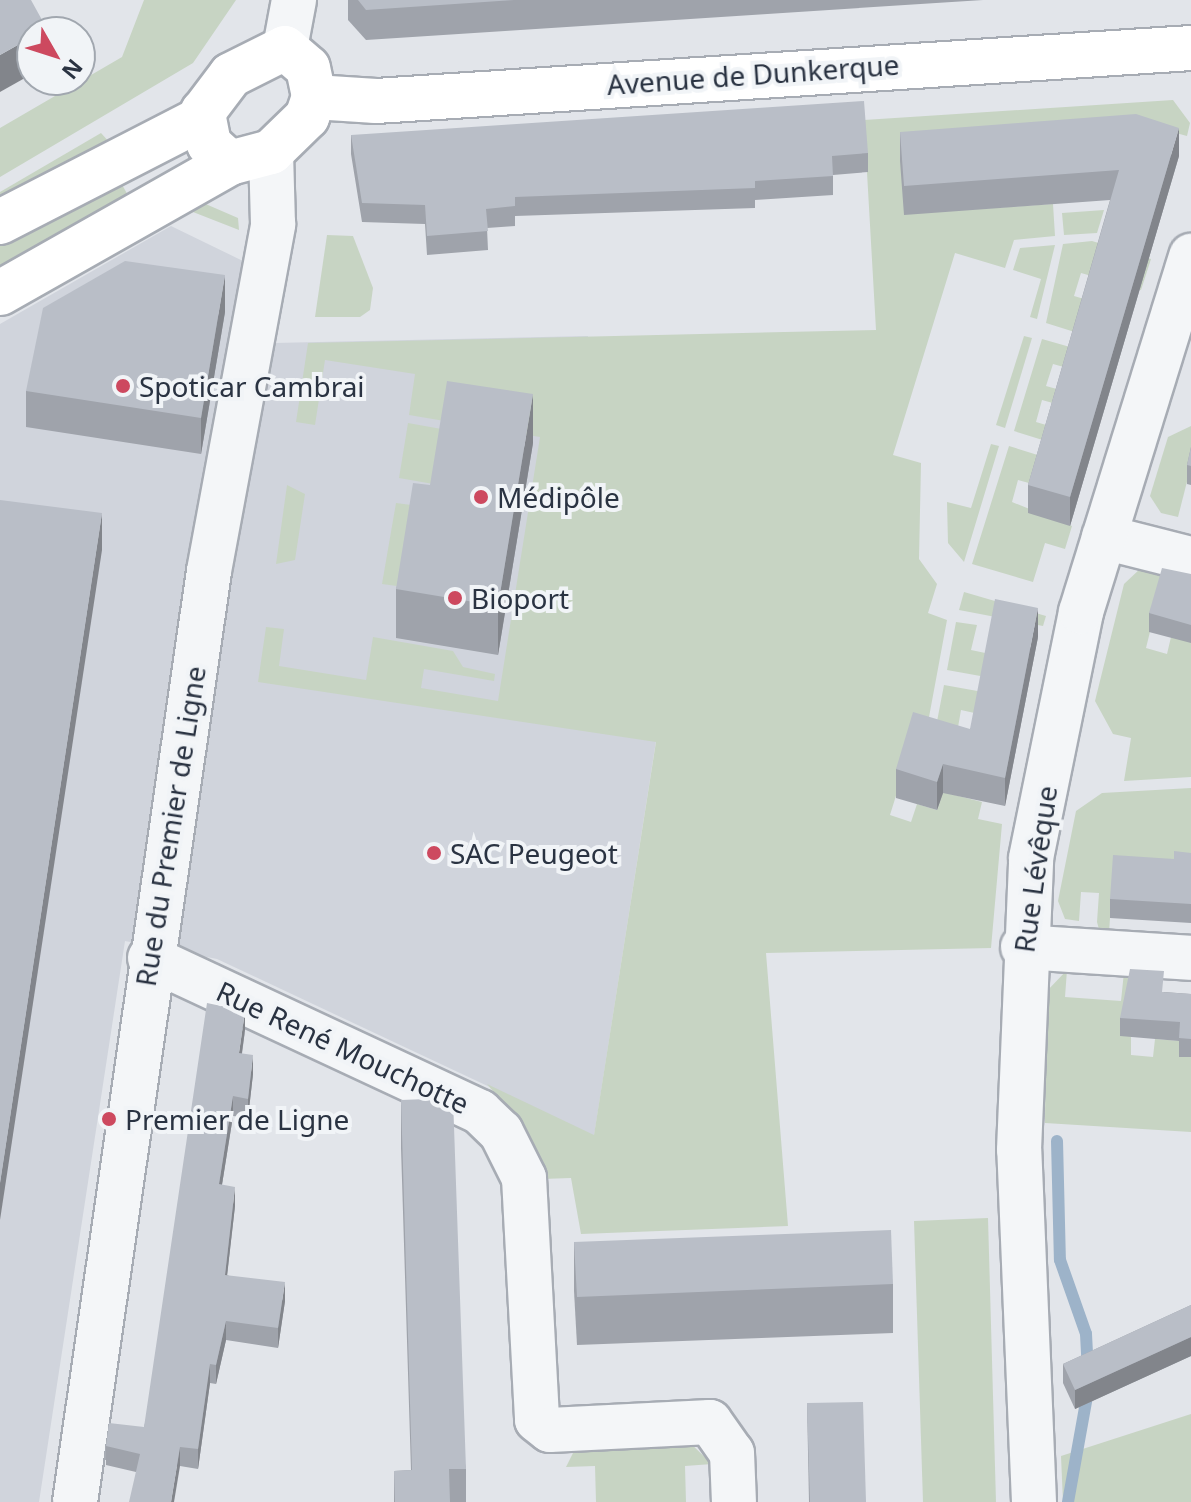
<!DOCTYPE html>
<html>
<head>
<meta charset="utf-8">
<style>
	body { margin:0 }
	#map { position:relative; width:1191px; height:1502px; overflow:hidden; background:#e2e5ea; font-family:"Noto Sans",sans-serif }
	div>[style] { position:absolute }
	.built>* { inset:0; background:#d0d4dc }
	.green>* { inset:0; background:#c7d4c3 }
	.stream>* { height:12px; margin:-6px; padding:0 6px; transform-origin:6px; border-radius:6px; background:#9db3c9 }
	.roads { filter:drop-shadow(2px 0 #a7acb4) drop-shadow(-2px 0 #a7acb4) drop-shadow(0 2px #a7acb4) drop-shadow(0 -2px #a7acb4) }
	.street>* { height:44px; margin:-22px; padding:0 22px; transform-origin:22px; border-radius:22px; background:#f4f6f8 }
	.secondary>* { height:44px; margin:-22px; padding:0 22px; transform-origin:22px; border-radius:22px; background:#fff }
	.wall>* { inset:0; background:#9fa3ab }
	.shaded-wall>* { inset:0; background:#82858b }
	.building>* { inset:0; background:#b9bec7 }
	.dots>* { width:22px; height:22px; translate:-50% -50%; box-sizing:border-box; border:4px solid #f1f4f7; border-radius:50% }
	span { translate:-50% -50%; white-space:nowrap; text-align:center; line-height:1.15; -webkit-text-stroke:8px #f1f4f7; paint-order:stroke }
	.street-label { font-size:28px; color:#2a3342 }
	.poi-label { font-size:28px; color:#2a3342 }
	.left { translate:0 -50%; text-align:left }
	.north { position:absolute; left:16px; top:16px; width:80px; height:80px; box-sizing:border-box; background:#f1f4f7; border:2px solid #a1a7af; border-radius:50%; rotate:129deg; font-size:22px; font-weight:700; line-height:32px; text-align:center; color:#2a3342 }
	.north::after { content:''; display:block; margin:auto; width:28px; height:36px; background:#cd495f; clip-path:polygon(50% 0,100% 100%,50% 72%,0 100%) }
</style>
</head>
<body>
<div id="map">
	<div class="built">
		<i style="clip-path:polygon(171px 226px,243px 261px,281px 300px,274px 343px,588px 336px,528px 721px,656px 741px,594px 1136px,217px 959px,125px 941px,39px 1502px,0 1502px,0 324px)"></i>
	</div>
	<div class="green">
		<i style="clip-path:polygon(144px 0,236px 0,193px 63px,0 177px,0 128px,122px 57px)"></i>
		<i style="clip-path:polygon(1173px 100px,1190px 123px,1187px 136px,1165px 130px,905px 214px,1053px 204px,1055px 236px,1014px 240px,1005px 268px,955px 253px,893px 455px,921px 463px,919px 559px,937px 584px,928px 613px,947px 620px,924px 744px,913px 741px,890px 815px,911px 822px,917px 804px,937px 810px,943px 792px,982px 802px,978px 819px,1002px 824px,991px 948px,766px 953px,788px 1226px,581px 1234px,571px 1178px,542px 1179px,531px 1138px,487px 1084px,594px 1135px,656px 742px,258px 682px,266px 627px,284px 629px,279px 666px,366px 680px,373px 637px,453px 651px,463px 667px,495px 674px,494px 681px,424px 669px,421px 688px,498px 701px,540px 437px,409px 415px,415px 374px,325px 360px,315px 425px,296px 422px,308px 343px,876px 330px,864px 120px)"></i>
		<i style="clip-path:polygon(101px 133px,110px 143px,0 196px,0 192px)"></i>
		<i style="clip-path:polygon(117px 176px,129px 197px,0 269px,0 242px)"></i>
		<i style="clip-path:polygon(201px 202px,238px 218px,239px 230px,193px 212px,174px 221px,166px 210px)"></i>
		<i style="clip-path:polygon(1104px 210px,1097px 233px,1064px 235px,1062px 213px)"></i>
		<i style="clip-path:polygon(327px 235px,353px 236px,373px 288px,370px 310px,360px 317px,315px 317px)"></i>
		<i style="clip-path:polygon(1092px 241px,1151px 259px,1141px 290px,1081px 273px,1074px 296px,1091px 301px,1081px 334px,1046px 323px,1063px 244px)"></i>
		<i style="clip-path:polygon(1055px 245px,1037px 319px,1030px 317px,1041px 279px,1013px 270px,1020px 248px)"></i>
		<i style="clip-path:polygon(1024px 336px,1032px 338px,1005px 428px,996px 425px)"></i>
		<i style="clip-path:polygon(1042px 339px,1077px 349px,1071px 369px,1053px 364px,1046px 386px,1064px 391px,1060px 405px,1042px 400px,1036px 422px,1053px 427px,1049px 442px,1014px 431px)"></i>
		<i style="clip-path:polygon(408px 423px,447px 430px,439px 485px,399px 478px)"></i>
		<i style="clip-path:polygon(1191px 426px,1191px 466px,1178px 517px,1161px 513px,1150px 496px,1168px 437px)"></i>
		<i style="clip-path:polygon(991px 444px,999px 446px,964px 562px,948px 543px,947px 502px,971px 508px)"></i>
		<i style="clip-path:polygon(1009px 446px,1044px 457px,1036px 485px,1018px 480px,1012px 502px,1072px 526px,1065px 549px,1045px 543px,1033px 582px,972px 564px)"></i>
		<i style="clip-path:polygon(287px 485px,305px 494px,295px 560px,276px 564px)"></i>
		<i style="clip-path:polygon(396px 503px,434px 508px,404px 587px,382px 584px)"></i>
		<i style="clip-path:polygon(1141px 568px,1165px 571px,1146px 648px,1167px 654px,1171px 637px,1191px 642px,1191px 777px,1124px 781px,1131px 738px,1113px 734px,1095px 701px,1124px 584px)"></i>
		<i style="clip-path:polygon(964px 592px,1046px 616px,1043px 626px,959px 610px)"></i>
		<i style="clip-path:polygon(956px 622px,977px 625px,971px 650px,990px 654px,986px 677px,947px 670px)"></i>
		<i style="clip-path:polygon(944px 685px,983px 692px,979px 714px,961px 710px,957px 733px,934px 737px)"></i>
		<i style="clip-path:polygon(1191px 788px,1191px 871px,1114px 857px,1109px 933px,1100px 933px,1097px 922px,1099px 893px,1081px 892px,1079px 921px,1065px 919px,1058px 901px,1076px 811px,1102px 793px)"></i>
		<i style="clip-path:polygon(1067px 970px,1065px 997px,1121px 1001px,1124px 972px,1131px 973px,1131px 1055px,1153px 1057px,1155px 1039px,1180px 1041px,1191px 1057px,1191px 1132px,1045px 1123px,1046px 992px)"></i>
		<i style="clip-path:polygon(988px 1218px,996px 1502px,923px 1502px,914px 1221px)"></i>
		<i style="clip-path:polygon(1191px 1414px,1191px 1502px,1063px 1502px,1061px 1456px)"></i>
		<i style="clip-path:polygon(689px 1442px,712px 1464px,685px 1466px,686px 1502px,596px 1502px,595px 1466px,566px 1467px,574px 1451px,587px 1446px)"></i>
	</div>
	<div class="stream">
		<i style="left:1057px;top:1141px;width:119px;rotate:88.6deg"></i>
		<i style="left:1060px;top:1260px;width:78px;rotate:70.6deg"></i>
		<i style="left:1086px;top:1334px;width:35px;rotate:87deg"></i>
		<i style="left:1068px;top:1502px;width:113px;rotate:-79.8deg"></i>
	</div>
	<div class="roads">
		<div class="street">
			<i style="left:285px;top:48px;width:49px;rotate:-79.4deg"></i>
			<i style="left:1104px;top:537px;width:90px;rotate:14.2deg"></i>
			<i style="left:1023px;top:947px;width:168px;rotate:3.7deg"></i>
			<i style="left:150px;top:958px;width:364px;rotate:25deg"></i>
			<i style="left:480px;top:1112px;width:29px;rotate:44deg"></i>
			<i style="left:501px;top:1132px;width:51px;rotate:63.4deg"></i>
			<i style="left:524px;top:1178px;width:242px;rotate:86.9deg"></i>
			<i style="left:537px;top:1420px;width:16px;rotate:38deg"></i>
			<i style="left:550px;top:1430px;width:160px;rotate:-2.9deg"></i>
			<i style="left:710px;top:1422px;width:38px;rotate:55deg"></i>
			<i style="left:732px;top:1453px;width:49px;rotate:87.7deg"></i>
			<i style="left:75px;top:1502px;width:941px;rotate:-81.81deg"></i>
			<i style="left:209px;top:571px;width:353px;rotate:-79.5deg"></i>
			<i style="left:273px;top:224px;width:72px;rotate:-91.6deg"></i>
			<i style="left:1034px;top:1502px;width:352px;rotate:-92.4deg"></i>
			<i style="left:1019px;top:1150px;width:292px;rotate:-87.6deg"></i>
			<i style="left:1031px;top:858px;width:251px;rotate:-78.5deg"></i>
			<i style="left:1081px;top:612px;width:373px;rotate:-72.8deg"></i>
		</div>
		<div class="secondary">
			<i style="left:285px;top:48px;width:30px;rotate:41deg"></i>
			<i style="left:308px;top:68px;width:30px;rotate:78deg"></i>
			<i style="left:314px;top:97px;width:21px;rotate:109deg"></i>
			<i style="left:307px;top:117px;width:50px;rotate:135.8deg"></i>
			<i style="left:271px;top:152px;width:42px;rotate:165deg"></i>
			<i style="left:230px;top:163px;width:28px;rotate:-138deg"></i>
			<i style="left:209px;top:144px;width:33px;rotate:-101deg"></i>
			<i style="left:203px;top:112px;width:46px;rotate:-52.9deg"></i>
			<i style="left:231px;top:75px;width:60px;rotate:-26.6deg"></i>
			<i style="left:314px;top:97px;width:62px;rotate:3.7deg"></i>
			<i style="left:376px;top:101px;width:817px;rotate:-3.72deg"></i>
			<i style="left:0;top:222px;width:227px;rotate:-27.2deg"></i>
			<i style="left:0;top:293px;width:264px;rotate:-29.5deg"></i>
		</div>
	</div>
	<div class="wall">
		<i style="clip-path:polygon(348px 0,983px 0,366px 40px,348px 20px)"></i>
		<i style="clip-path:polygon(900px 132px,1179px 156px,1070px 526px,1028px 513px,1028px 485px,1110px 200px,904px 215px,900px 161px)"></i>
		<i style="clip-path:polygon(351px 135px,868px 153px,868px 172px,833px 175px,833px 195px,755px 200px,755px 208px,515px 216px,515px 226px,487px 228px,488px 250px,427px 255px,425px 224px,362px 222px,351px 154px)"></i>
		<i style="clip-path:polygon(225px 312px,201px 454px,26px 427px,26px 391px)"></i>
		<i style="clip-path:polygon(533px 443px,498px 655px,396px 638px,396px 589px,430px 485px)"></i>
		<i style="clip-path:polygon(1191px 447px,1191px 485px,1187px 484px,1187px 465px)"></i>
		<i style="clip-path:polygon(1191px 574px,1191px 643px,1149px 632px,1149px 613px)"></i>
		<i style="clip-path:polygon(1038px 637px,1005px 806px,943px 793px,937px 810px,896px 798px,896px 769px,970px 729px)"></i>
		<i style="clip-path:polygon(1191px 853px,1191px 923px,1110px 918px,1110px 899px,1174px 859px)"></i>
		<i style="clip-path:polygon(1164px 992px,1191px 994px,1191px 1057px,1179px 1057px,1179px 1041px,1120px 1036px,1120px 1018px)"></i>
		<i style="clip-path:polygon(245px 1030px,242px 1054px,253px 1074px,248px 1118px,233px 1116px,222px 1185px,235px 1206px,227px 1275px,285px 1301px,278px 1348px,226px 1340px,216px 1384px,210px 1383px,198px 1469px,180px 1466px,136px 1472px,106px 1465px,106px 1446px,144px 1427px)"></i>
		<i style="clip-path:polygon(401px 1100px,466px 1469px,466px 1502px,394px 1502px,394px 1471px,411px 1470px,401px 1148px)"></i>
		<i style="clip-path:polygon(574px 1242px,893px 1284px,893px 1333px,577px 1345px,574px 1291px)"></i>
		<i style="clip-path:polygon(1191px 1305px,1191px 1356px,1075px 1409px,1063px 1383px,1063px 1364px)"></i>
		<i style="clip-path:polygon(807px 1403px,866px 1502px,809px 1502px)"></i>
	</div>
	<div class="shaded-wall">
		<i style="clip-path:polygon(32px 37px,32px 74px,0 92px,0 55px)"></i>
		<i style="clip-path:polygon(1179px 128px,1179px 156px,1070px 526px,1070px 497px)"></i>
		<i style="clip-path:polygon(225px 275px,225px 312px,201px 454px,201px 418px)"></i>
		<i style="clip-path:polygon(533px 394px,533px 443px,498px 655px,498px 606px)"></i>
		<i style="clip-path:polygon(102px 513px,102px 550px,0 1220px,0 1183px)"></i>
		<i style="clip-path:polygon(1038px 608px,1038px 637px,1005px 806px,1005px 778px)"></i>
		<i style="clip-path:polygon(943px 764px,943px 793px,937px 810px,937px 782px)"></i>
		<i style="clip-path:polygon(245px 1011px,245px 1030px,239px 1073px,239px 1053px)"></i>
		<i style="clip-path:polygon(253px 1055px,253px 1074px,248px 1118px,248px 1099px)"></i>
		<i style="clip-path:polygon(233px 1096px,233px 1116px,219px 1203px,219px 1184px)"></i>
		<i style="clip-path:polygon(235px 1187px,235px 1206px,225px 1294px,225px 1275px)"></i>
		<i style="clip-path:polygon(285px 1282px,285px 1301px,278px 1348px,278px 1328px)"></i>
		<i style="clip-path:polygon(226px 1321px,226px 1340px,216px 1384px,216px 1365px)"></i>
		<i style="clip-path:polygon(1191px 1337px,1191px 1356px,1075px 1409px,1075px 1390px)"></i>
		<i style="clip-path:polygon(210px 1364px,210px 1383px,198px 1469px,198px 1449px)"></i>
		<i style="clip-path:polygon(180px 1447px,180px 1466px,174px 1502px,171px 1502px)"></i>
	</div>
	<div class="building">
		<i style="clip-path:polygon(0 0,31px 0,47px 29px,41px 32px,32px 32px,32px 37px,0 55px)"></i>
		<i style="clip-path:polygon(358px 0,514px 0,366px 10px)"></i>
		<i style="clip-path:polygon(864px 101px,868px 153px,832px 156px,833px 176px,755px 181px,755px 188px,515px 197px,515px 206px,486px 209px,488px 231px,427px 236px,425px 205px,362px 203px,351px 135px)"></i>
		<i style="clip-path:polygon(1136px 114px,1179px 128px,1070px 497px,1028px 485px,1119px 170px,904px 186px,900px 132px)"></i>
		<i style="clip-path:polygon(125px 261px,225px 275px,201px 418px,26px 391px,43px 308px)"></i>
		<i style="clip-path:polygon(447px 381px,533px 394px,498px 606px,396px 589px,413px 483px,430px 485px)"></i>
		<i style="clip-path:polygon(1191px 447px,1191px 466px,1187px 465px)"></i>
		<i style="clip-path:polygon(0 500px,102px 513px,0 1183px)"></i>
		<i style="clip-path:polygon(1162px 568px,1191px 574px,1191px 625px,1149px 613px)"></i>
		<i style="clip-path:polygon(995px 599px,1038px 608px,1005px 778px,943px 764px,937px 782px,896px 769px,913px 712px,970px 729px)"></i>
		<i style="clip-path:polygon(1174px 851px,1191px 853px,1191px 904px,1110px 899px,1113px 855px,1174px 859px)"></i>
		<i style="clip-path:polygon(1130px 969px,1164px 971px,1162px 992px,1191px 994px,1191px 1039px,1179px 1038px,1180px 1022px,1120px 1018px)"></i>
		<i style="clip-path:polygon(207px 1003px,245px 1011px,239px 1053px,253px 1055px,248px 1099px,233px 1096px,219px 1184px,235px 1187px,225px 1275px,285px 1282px,278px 1328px,226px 1321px,216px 1365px,210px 1364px,198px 1449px,180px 1447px,171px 1502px,129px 1502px,140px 1454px,106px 1446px,109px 1423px,144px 1427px)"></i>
		<i style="clip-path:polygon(453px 1098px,466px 1469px,449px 1469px,450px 1502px,395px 1502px,394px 1471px,412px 1470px,401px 1100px)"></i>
		<i style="clip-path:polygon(891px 1230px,893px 1284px,577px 1297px,574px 1242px)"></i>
		<i style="clip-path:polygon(1191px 1305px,1191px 1337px,1075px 1390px,1063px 1364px)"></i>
		<i style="clip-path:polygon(863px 1402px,866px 1502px,810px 1502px,807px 1403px)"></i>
	</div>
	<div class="dots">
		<i style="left:123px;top:386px;background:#cd495f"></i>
		<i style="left:481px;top:497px;background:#cd495f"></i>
		<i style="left:455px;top:598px;background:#cd495f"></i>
		<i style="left:434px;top:853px;background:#cd495f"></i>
		<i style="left:109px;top:1119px;background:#cd495f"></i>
	</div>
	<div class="street-label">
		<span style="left:753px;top:74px;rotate:-4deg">Avenue de Dunkerque</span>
		<span style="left:170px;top:826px;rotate:-81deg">Rue du Premier de Ligne</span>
		<span style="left:1035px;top:869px;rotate:-82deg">Rue Lévêque</span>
		<span style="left:343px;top:1047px;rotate:25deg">Rue René Mouchotte</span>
	</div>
	<div class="poi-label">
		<span class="left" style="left:139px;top:386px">Spoticar Cambrai</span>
		<span class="left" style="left:497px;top:497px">Médipôle</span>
		<span class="left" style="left:471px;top:598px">Bioport</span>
		<span class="left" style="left:450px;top:853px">SAC Peugeot</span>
		<span class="left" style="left:125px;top:1119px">Premier de Ligne</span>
	</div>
	<div class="north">N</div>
</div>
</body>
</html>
